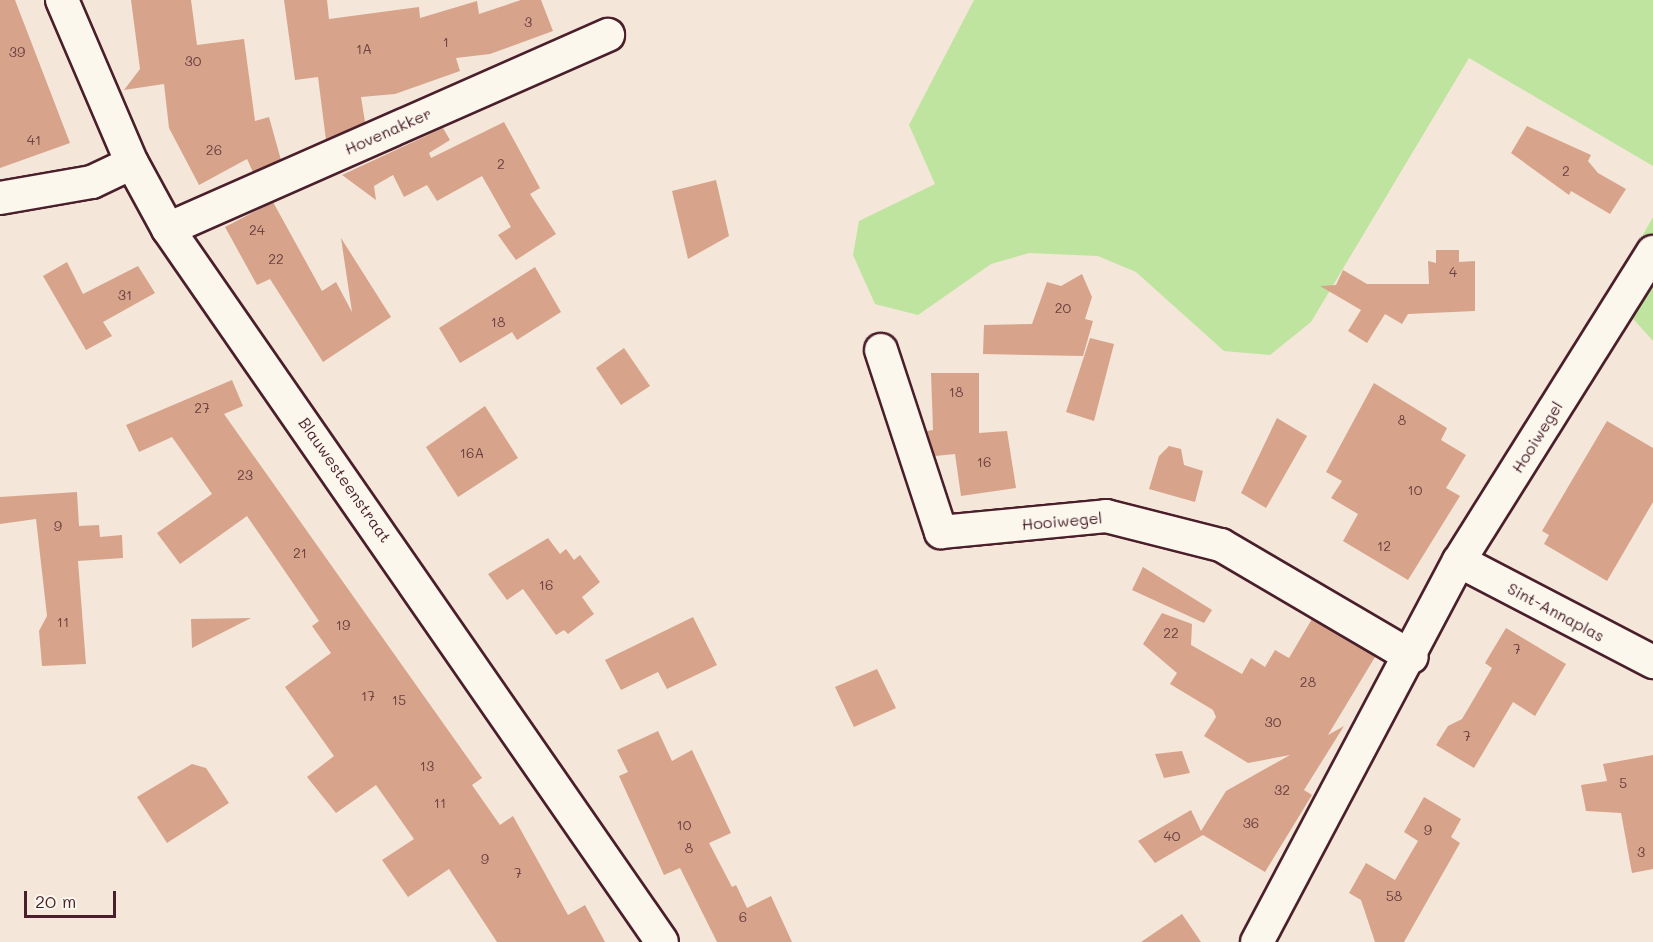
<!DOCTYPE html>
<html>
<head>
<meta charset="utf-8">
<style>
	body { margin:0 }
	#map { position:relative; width:1653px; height:942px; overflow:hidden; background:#f4e6d9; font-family:Mali,sans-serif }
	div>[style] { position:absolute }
	.green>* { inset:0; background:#bee49f }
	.building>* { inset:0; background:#d7a48b }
	.roads { filter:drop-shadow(2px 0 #4a1f2b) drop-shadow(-2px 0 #4a1f2b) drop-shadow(0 2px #4a1f2b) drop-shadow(0 -2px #4a1f2b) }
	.street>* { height:32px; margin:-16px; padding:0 16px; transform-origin:16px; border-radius:16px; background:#fbf7ec }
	span { translate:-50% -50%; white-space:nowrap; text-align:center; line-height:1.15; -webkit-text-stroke:6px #fbf7ec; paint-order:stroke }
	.number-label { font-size:14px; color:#6d4043 }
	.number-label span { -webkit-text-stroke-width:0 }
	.street-label { font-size:16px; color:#4a1f2b }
	.scale { position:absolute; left:24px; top:891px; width:92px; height:27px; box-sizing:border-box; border:3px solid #4a1f2b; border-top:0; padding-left:8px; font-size:18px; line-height:21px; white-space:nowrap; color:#4a1f2b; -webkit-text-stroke:4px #fbf7ec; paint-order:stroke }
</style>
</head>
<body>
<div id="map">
	<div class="green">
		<i style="clip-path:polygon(974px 0,1653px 0,1653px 166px,1469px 58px,1311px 322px,1270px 355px,1224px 351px,1136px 272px,1098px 256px,1029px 253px,991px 264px,918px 315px,875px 304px,853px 255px,859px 221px,935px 184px,909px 125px)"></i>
		<i style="clip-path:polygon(1653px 217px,1653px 341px,1610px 293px)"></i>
	</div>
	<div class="building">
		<i style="clip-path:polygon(0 0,15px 0,70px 143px,0 168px)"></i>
		<i style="clip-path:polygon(131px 0,191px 0,197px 45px,244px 39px,255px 121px,269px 117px,281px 160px,253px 172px,247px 159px,199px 185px,169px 128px,164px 84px,124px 90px,140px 69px)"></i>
		<i style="clip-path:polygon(284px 0,327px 0,329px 19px,419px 7px,420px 18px,477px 1px,479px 14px,521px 0,541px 0,553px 31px,490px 54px,456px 58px,460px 71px,395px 94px,361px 97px,365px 122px,326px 140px,318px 77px,295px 80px)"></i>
		<i style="clip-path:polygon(504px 122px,540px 188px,530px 194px,556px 234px,516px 260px,498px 235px,511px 227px,482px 176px,437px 201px,427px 185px,404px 197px,393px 175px,374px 186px,376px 200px,342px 175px,443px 128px,450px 140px,429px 153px,431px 158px)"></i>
		<i style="clip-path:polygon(1527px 126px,1591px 155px,1588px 161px,1598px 173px,1626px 189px,1610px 214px,1571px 191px,1569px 195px,1511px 153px)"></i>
		<i style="clip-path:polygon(716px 180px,729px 236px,688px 259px,672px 191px)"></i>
		<i style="clip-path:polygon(273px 202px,322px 291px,336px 282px,352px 312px,341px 238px,391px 317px,323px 362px,270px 279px,257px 285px,225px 227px)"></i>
		<i style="clip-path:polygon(1436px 250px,1459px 250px,1459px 262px,1475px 261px,1475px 311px,1408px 314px,1402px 324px,1385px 314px,1367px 343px,1348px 331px,1361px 310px,1320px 286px,1336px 285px,1343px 270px,1367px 284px,1429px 284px,1428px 261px,1436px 263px)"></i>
		<i style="clip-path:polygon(67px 262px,83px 294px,138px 266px,155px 293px,103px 322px,112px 336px,86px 350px,43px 276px)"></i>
		<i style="clip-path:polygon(535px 267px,561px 312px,517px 340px,512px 332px,460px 363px,439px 328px)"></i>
		<i style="clip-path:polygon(1082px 274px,1092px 297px,1085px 319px,1093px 321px,1083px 356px,983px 354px,984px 325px,1032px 324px,1047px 282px,1061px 286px)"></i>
		<i style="clip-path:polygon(1090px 338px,1114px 344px,1094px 421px,1066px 412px)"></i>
		<i style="clip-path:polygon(624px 348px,650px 386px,621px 405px,596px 368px)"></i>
		<i style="clip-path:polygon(931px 373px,979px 373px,979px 433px,1007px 431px,1016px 488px,961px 496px,955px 454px,935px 456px,927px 431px,933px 430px)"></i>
		<i style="clip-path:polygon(232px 380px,243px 406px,224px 414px,482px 778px,472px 785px,500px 825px,513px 816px,568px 915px,585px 905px,605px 942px,497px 942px,449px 869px,408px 897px,382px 860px,414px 839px,376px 785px,336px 813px,307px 777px,334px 756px,285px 687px,331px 653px,312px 626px,319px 621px,247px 516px,180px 564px,157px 533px,212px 494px,172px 437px,139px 452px,126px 425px)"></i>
		<i style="clip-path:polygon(1374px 383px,1447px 428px,1441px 440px,1466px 455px,1446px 488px,1460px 496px,1408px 580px,1343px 541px,1358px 514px,1331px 498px,1342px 481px,1326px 472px)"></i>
		<i style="clip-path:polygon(485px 406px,518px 458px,458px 497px,426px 447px)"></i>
		<i style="clip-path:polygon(1277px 418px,1307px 436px,1266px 508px,1241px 493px)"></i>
		<i style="clip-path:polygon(1607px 421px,1653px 448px,1653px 502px,1607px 581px,1544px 544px,1549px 535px,1542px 531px)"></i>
		<i style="clip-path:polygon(1169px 446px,1181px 449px,1184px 465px,1203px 471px,1195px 502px,1149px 489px,1159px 456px)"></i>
		<i style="clip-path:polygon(77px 492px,79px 526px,99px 525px,100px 537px,122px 535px,123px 558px,78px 561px,86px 664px,42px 666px,39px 631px,47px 616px,36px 519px,0 524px,0 497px)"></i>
		<i style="clip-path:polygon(548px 538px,560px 554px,566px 549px,574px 560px,580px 555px,600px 582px,582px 597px,594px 614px,568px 634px,564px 630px,556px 635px,523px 589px,507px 600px,488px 574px)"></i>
		<i style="clip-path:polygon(1143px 567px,1212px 610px,1204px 623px,1132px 590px)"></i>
		<i style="clip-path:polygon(1162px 613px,1192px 624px,1191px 645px,1242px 674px,1251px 658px,1265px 667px,1275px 650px,1289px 658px,1312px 619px,1375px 657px,1328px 735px,1344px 726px,1304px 790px,1312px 795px,1265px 872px,1203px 835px,1155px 863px,1138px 841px,1191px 810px,1201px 831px,1226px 791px,1290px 755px,1248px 763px,1204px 736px,1216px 717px,1213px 710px,1170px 684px,1177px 673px,1143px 644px)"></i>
		<i style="clip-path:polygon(693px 617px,717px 665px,667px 689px,658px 672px,621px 690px,605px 660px)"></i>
		<i style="clip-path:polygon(251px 618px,192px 648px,191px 619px)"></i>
		<i style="clip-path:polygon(1506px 628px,1566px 664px,1535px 716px,1513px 702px,1474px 768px,1436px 745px,1448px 726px,1462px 719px,1492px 668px,1485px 663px)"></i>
		<i style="clip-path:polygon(877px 669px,896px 708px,854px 727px,835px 687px)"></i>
		<i style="clip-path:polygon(658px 731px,672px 761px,692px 750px,731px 833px,709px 843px,732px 887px,736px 885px,747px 908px,771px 896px,792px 942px,717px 942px,680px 868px,664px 875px,619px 776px,628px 772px,617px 750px)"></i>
		<i style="clip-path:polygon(1182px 751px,1190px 773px,1164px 778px,1155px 754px)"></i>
		<i style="clip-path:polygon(1653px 755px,1653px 869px,1632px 873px,1621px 813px,1586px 811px,1581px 785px,1607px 781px,1603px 764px)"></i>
		<i style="clip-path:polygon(192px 764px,206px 768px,229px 803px,167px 843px,137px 797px)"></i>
		<i style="clip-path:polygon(1424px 797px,1461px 819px,1451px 837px,1460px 843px,1404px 942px,1375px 942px,1361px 900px,1349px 893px,1366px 863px,1395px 880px,1418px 841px,1404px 832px)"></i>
		<i style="clip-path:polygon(1182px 914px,1201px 942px,1141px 942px)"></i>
	</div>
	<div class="roads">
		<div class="street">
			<i style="left:62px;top:0;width:177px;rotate:66.8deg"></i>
			<i style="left:132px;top:163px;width:75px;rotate:61.4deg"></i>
			<i style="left:168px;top:229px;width:867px;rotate:55.28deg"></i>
			<i style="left:0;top:198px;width:93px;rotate:-9.9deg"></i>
			<i style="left:92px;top:182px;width:44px;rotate:-25.4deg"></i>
			<i style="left:168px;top:229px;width:481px;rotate:-23.8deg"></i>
			<i style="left:881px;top:350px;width:192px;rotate:71.8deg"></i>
			<i style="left:941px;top:532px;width:166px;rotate:-5.5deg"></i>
			<i style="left:1106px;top:516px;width:119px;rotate:14.2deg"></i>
			<i style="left:1221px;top:545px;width:221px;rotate:30.4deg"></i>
			<i style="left:1459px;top:561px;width:219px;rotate:27.5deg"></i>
			<i style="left:1257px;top:942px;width:431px;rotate:-62.1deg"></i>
			<i style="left:1459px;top:561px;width:365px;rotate:-57.9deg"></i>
		</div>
	</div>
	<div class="number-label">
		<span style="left:528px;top:22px">3</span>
		<span style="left:446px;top:42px">1</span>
		<span style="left:364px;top:49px">1A</span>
		<span style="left:17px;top:52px">39</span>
		<span style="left:193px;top:61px">30</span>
		<span style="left:34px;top:140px">41</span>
		<span style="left:214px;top:150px">26</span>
		<span style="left:501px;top:164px">2</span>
		<span style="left:1566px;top:171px">2</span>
		<span style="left:257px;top:230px">24</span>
		<span style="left:276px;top:259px">22</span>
		<span style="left:1453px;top:272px">4</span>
		<span style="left:125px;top:295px">31</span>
		<span style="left:1063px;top:308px">20</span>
		<span style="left:498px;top:322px">18</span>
		<span style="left:956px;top:392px">18</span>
		<span style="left:202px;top:408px">27</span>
		<span style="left:1402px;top:420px">8</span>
		<span style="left:472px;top:453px">16A</span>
		<span style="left:984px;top:462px">16</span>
		<span style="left:245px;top:475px">23</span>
		<span style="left:1415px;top:490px">10</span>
		<span style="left:58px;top:526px">9</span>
		<span style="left:1384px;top:546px">12</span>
		<span style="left:300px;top:553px">21</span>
		<span style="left:546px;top:585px">16</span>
		<span style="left:63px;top:622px">11</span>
		<span style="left:343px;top:625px">19</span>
		<span style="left:1171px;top:633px">22</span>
		<span style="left:1517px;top:649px">7</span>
		<span style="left:1308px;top:682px">28</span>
		<span style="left:368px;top:696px">17</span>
		<span style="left:399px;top:700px">15</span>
		<span style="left:1273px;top:722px">30</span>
		<span style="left:1467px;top:736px">7</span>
		<span style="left:427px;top:766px">13</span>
		<span style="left:1623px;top:783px">5</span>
		<span style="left:1282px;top:790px">32</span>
		<span style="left:440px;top:803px">11</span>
		<span style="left:1251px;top:823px">36</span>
		<span style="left:684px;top:825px">10</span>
		<span style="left:1428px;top:830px">9</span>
		<span style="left:1172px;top:836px">40</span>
		<span style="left:689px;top:848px">8</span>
		<span style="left:1641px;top:852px">3</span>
		<span style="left:485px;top:859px">9</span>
		<span style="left:518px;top:873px">7</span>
		<span style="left:1394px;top:896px">58</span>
		<span style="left:743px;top:917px">6</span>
	</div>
	<div class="street-label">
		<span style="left:388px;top:131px;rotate:-24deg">Hovenakker</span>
		<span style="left:1537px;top:437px;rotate:-58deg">Hooiwegel</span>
		<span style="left:345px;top:480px;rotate:55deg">Blauwesteenstraat</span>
		<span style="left:1062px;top:521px;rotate:-5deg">Hooiwegel</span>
		<span style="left:1556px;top:612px;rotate:28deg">Sint-Annaplas</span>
	</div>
	<div class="scale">20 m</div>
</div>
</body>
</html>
